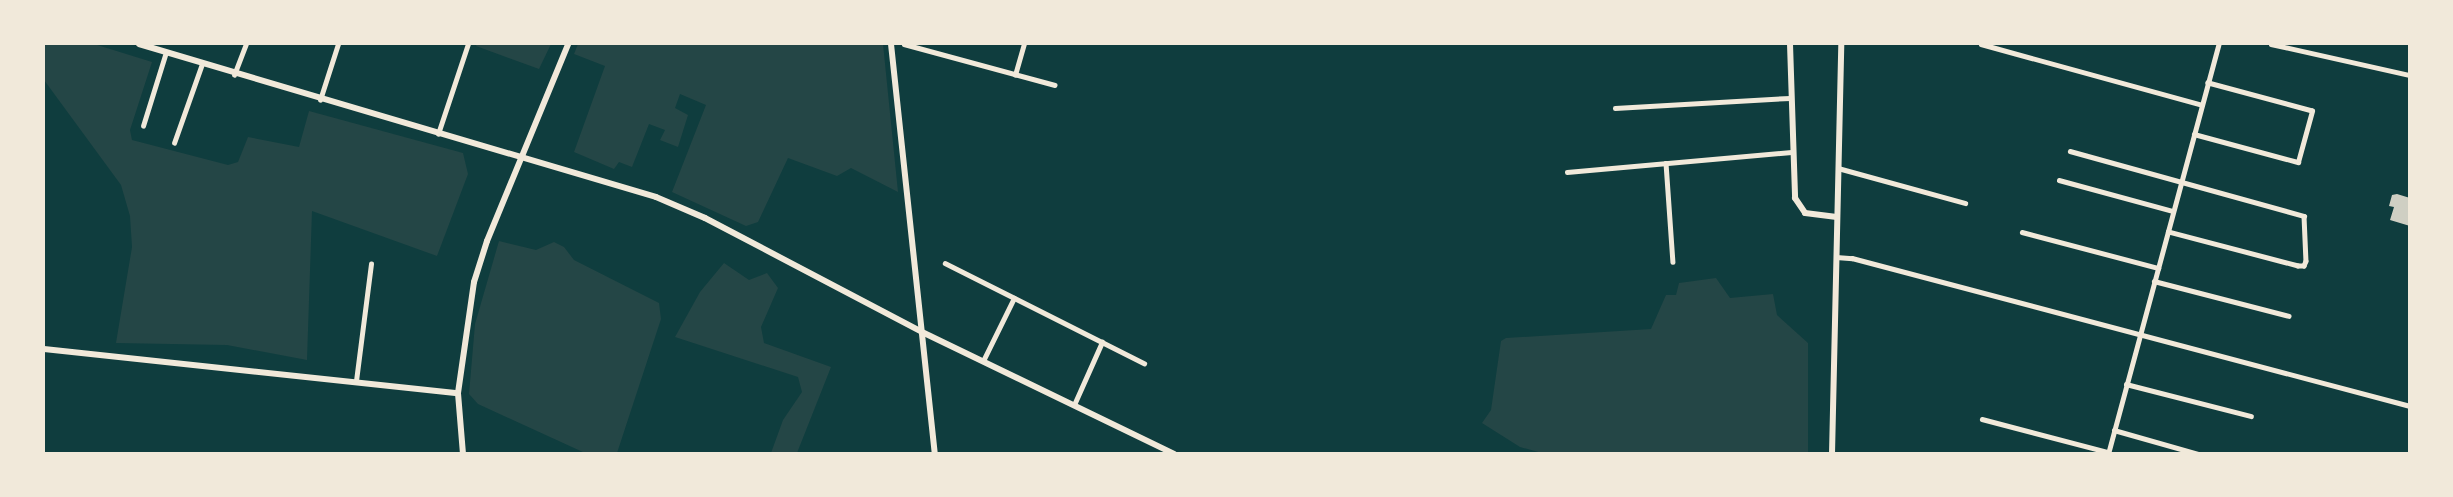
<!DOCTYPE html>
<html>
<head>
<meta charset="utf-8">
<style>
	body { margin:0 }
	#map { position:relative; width:2453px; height:497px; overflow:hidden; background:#0f3d3e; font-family:Figtree,sans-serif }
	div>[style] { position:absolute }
	.green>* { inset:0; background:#244646 }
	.building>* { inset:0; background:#cfcfc3 }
	.minor>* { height:4.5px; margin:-2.25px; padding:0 2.25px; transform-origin:2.25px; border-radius:2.25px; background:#f1e9da }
	.tertiary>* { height:6px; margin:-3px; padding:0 3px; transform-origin:3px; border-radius:3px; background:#f1e9da }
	span { translate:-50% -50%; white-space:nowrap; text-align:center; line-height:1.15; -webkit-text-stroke:4.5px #f1e9da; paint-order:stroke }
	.frame { position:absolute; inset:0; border:45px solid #f1e9da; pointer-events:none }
</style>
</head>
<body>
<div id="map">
	<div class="green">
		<i style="clip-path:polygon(44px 44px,94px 44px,152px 62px,130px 130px,132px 140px,228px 165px,238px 162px,248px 137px,299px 147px,309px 111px,463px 153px,468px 174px,437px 256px,312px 211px,307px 360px,227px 345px,116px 343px,132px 247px,130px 216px,121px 185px,44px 80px)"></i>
		<i style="clip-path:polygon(477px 44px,551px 44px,539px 69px,476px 46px)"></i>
		<i style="clip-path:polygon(578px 44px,883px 44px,898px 192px,851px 168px,837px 176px,788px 158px,758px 222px,746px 226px,672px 192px,706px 105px,680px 94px,675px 108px,688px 115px,678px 147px,660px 140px,665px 130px,649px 124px,632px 167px,619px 162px,614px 169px,574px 152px,605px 66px,574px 54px)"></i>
		<i style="clip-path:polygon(499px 241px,536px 250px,554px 242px,564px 247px,574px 260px,659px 303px,661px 319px,617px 453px,585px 453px,478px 404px,469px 394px,475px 324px)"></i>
		<i style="clip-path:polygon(724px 263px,749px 280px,767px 273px,778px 288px,761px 327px,764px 343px,831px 367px,797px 453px,771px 453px,783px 420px,802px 392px,798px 377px,675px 337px,700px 292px)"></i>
		<i style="clip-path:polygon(1716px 278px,1730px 298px,1773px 294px,1777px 315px,1808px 343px,1808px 453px,1542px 453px,1520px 447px,1482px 423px,1491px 410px,1501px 341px,1506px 338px,1651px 329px,1666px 295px,1676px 295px,1679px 283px)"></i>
	</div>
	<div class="building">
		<i style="clip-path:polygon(2397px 194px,2410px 198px,2410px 226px,2390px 220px,2394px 207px,2389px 206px,2392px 195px)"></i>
	</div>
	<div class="minor">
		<i style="left:904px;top:44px;width:156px;rotate:15.2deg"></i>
		<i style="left:1981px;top:44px;width:229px;rotate:15.4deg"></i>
		<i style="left:2271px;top:44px;width:142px;rotate:12.6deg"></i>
		<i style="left:234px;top:75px;width:33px;rotate:-69deg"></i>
		<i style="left:1015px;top:75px;width:32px;rotate:-74deg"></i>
		<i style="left:320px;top:100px;width:59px;rotate:-72.2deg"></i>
		<i style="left:1615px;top:108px;width:175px;rotate:-3.3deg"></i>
		<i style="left:143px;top:126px;width:77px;rotate:-72.7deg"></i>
		<i style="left:438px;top:134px;width:95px;rotate:-71.6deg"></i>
		<i style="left:2194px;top:134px;width:108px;rotate:15.1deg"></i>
		<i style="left:2298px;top:162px;width:53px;rotate:-74.6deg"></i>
		<i style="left:2312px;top:111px;width:108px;rotate:-164.9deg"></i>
		<i style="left:174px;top:143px;width:84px;rotate:-70.5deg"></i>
		<i style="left:2070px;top:151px;width:243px;rotate:15.5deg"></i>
		<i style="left:2304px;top:216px;width:45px;rotate:87.5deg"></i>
		<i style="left:2306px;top:261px;width:5px;rotate:112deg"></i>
		<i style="left:2304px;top:266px;width:6px;rotate:180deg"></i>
		<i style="left:2298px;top:266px;width:134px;rotate:-165.3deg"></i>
		<i style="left:1666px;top:163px;width:99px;rotate:86deg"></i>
		<i style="left:1838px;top:168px;width:132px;rotate:15.4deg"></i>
		<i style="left:1567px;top:172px;width:225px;rotate:-5.1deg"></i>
		<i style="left:2059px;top:180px;width:118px;rotate:15.2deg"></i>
		<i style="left:2022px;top:232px;width:141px;rotate:14.8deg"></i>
		<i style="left:1836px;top:257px;width:16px;rotate:4deg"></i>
		<i style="left:1852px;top:258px;width:577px;rotate:14.85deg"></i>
		<i style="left:945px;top:263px;width:223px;rotate:26.7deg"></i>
		<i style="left:2154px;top:281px;width:139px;rotate:14.5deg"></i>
		<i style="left:983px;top:361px;width:70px;rotate:-63.8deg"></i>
		<i style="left:356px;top:381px;width:118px;rotate:-82.7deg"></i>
		<i style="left:2126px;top:384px;width:129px;rotate:14.4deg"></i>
		<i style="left:1074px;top:405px;width:69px;rotate:-66deg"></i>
		<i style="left:1982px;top:419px;width:130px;rotate:14.7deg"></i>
		<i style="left:2114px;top:430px;width:87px;rotate:15.9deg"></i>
		<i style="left:2108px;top:454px;width:425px;rotate:-74.9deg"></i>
	</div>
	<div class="tertiary">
		<i style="left:139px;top:44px;width:539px;rotate:16.49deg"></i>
		<i style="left:656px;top:197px;width:53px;rotate:23.2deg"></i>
		<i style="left:705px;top:218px;width:245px;rotate:27.7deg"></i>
		<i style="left:922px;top:332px;width:280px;rotate:25.8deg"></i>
		<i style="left:891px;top:44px;width:412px;rotate:83.9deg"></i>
		<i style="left:1790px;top:44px;width:154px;rotate:88.1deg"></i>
		<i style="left:1795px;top:198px;width:18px;rotate:56deg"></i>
		<i style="left:1805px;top:213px;width:32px;rotate:7deg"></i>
		<i style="left:44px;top:349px;width:416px;rotate:6.1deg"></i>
		<i style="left:463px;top:454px;width:61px;rotate:-94.7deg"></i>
		<i style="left:458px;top:393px;width:112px;rotate:-81.8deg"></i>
		<i style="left:474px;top:282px;width:43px;rotate:-72.4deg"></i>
		<i style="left:487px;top:241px;width:213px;rotate:-67.6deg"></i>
		<i style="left:1832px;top:454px;width:410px;rotate:-88.7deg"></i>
	</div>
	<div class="frame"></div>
</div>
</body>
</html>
